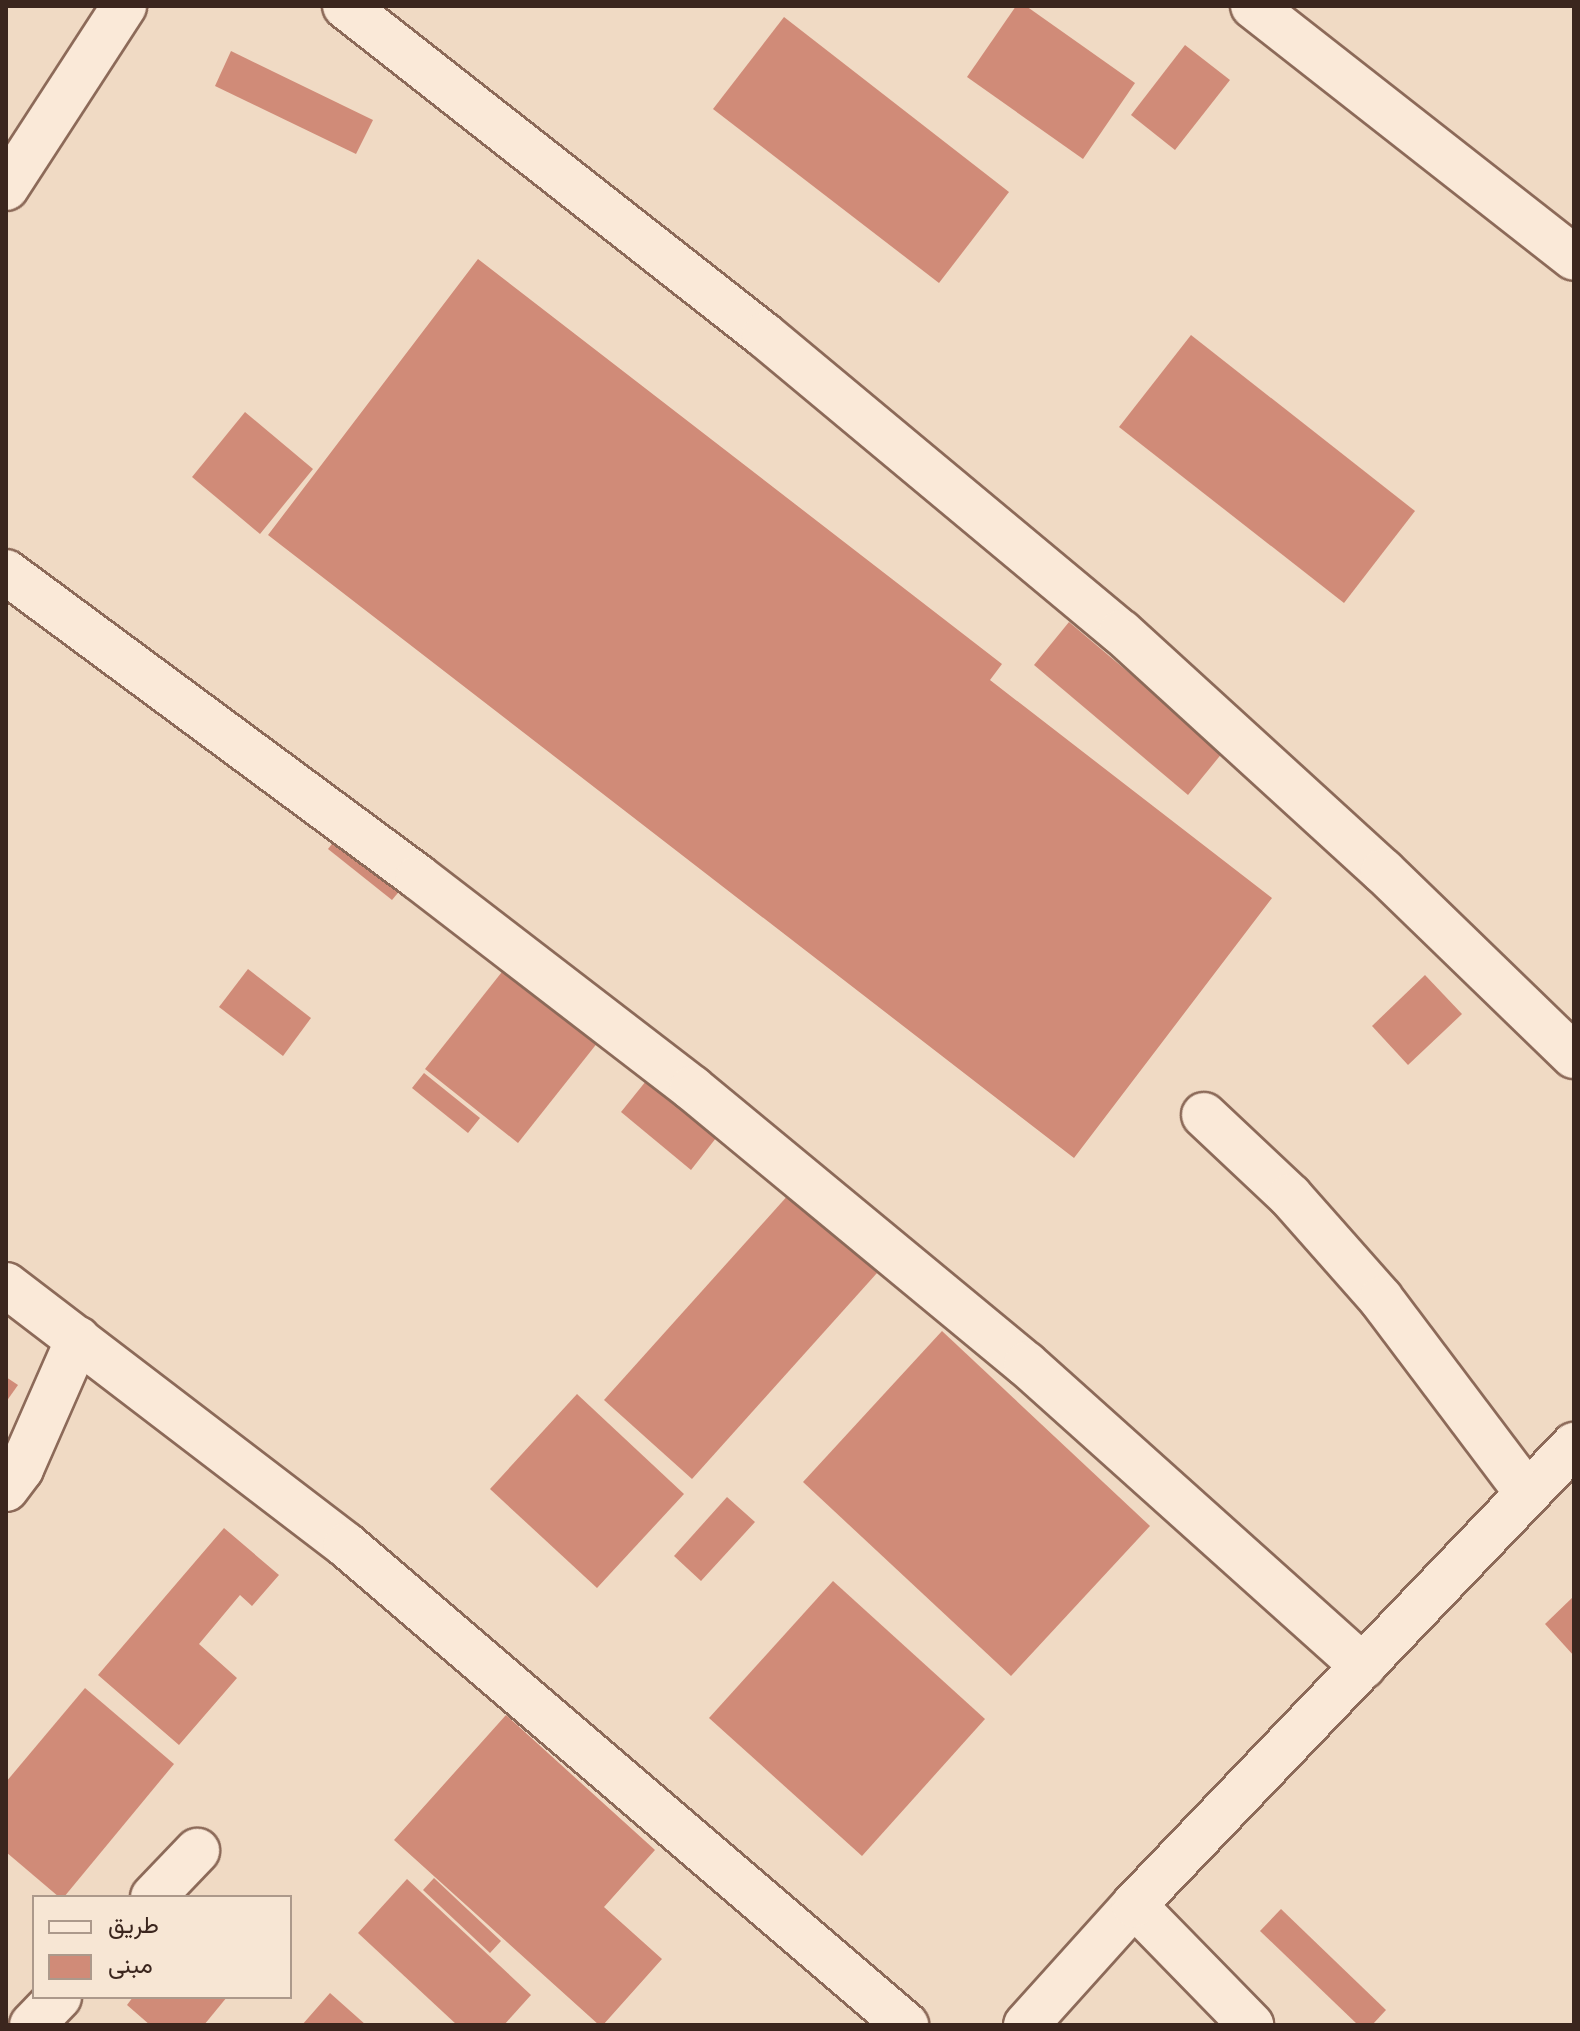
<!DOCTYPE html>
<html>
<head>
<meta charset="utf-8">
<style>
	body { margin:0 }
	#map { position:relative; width:1580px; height:2031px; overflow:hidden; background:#f0dac4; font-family:"Times New Roman",Vazirmatn,serif }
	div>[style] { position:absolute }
	.building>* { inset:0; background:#d08b78 }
	.roads { filter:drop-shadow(2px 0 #8c6a59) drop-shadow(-2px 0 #8c6a59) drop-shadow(0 2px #8c6a59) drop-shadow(0 -2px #8c6a59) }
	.minor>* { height:44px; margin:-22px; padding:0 22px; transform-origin:22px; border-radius:22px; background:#fae9d8 }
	span { translate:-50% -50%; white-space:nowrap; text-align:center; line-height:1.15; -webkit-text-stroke:6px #f7e6d4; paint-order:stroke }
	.frame { position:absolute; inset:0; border:8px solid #3b261e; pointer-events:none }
	.legend { position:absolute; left:32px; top:1895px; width:260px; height:104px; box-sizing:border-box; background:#f7e6d4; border:2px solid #ac998b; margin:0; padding:10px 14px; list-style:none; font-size:24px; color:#3b261e }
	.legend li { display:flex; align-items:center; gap:16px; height:40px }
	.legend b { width:40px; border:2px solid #ac998b }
</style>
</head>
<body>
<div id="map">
	<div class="building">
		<i style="clip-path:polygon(1016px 6px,1026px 6px,1135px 83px,1083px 159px,967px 77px)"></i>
		<i style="clip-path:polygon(784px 17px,1009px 192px,939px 283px,713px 109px)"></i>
		<i style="clip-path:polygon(1185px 45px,1230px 80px,1175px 150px,1131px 115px)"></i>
		<i style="clip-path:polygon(231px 51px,373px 120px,356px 154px,215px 86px)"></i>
		<i style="clip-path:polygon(478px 259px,1002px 664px,990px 680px,1272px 898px,1074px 1158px,268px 535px)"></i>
		<i style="clip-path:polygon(1191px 335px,1415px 511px,1344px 603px,1119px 427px)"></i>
		<i style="clip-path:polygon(245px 412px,313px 469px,260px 534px,192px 477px)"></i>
		<i style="clip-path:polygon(1069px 622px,1223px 752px,1188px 795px,1034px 665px)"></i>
		<i style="clip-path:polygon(342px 831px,407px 882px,392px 900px,328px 849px)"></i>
		<i style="clip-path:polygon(513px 958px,606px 1032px,518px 1143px,425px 1069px)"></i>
		<i style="clip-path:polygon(248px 969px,311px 1018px,283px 1056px,219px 1007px)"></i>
		<i style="clip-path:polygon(1425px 975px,1462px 1014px,1408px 1065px,1372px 1026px)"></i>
		<i style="clip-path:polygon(424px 1073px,480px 1118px,468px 1133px,412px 1088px)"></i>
		<i style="clip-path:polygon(646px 1081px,716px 1138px,691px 1170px,621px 1112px)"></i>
		<i style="clip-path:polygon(790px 1193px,877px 1273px,692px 1479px,604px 1400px)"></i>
		<i style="clip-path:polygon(942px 1331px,1150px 1526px,1011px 1676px,803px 1482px)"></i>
		<i style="clip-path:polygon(6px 1377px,18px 1385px,6px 1402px)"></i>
		<i style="clip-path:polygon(577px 1394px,684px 1494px,597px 1588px,490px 1489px)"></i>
		<i style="clip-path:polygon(727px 1497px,755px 1522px,701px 1581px,674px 1556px)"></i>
		<i style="clip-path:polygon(224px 1528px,279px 1575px,252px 1606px,240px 1595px,199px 1644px,237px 1678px,179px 1745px,98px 1675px)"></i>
		<i style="clip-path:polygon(833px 1581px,985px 1719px,862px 1856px,709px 1718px)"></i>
		<i style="clip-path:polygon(1574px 1596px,1574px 1656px,1545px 1624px)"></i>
		<i style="clip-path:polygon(85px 1688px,174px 1764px,64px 1897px,59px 1897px,6px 1852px,6px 1782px)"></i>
		<i style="clip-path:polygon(506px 1715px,655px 1850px,604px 1907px,662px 1959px,603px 2025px,599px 2025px,394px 1840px)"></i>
		<i style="clip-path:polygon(434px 1878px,501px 1941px,490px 1953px,423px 1890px)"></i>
		<i style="clip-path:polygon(407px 1879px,531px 1995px,504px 2025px,457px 2025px,358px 1933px)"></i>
		<i style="clip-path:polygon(1281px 1909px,1386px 2010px,1372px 2025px,1358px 2025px,1260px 1931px)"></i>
		<i style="clip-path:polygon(330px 1993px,366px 2025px,302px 2025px)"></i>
		<i style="clip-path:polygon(133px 1997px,227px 1997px,204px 2025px,150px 2025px,127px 2005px)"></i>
	</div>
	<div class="roads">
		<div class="minor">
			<i style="left:345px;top:6px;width:533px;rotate:38.14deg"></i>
			<i style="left:764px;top:335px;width:464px;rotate:39.8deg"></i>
			<i style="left:1121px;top:632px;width:355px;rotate:42.4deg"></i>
			<i style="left:1383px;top:871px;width:266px;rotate:44.1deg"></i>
			<i style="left:1253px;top:6px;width:408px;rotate:38.1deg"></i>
			<i style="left:6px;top:188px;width:217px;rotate:-57deg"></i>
			<i style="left:6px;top:572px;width:513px;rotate:36.51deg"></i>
			<i style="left:418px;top:877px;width:346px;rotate:37.6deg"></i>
			<i style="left:692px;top:1088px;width:433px;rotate:39.6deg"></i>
			<i style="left:1026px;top:1364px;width:453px;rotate:41.9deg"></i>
			<i style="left:1204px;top:1115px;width:118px;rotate:43.3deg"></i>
			<i style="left:1290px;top:1196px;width:137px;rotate:48.5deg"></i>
			<i style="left:1381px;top:1299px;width:243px;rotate:53deg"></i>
			<i style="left:6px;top:1285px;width:428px;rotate:37.4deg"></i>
			<i style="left:346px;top:1545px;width:738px;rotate:40.6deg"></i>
			<i style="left:6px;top:1489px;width:25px;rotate:-53deg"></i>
			<i style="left:21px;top:1469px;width:142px;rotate:-66.3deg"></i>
			<i style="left:153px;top:1897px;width:64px;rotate:-46.3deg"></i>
			<i style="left:1134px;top:1905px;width:168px;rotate:45.7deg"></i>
			<i style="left:32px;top:2025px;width:39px;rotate:-46deg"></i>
			<i style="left:1026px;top:2025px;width:161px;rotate:-48deg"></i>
			<i style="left:1134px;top:1905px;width:637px;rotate:-46.27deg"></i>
		</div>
	</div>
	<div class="frame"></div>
	<ul class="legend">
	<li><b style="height:10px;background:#fae9d8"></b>طريق</li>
	<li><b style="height:22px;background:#d08b78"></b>مبنى</li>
	</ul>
</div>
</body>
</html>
